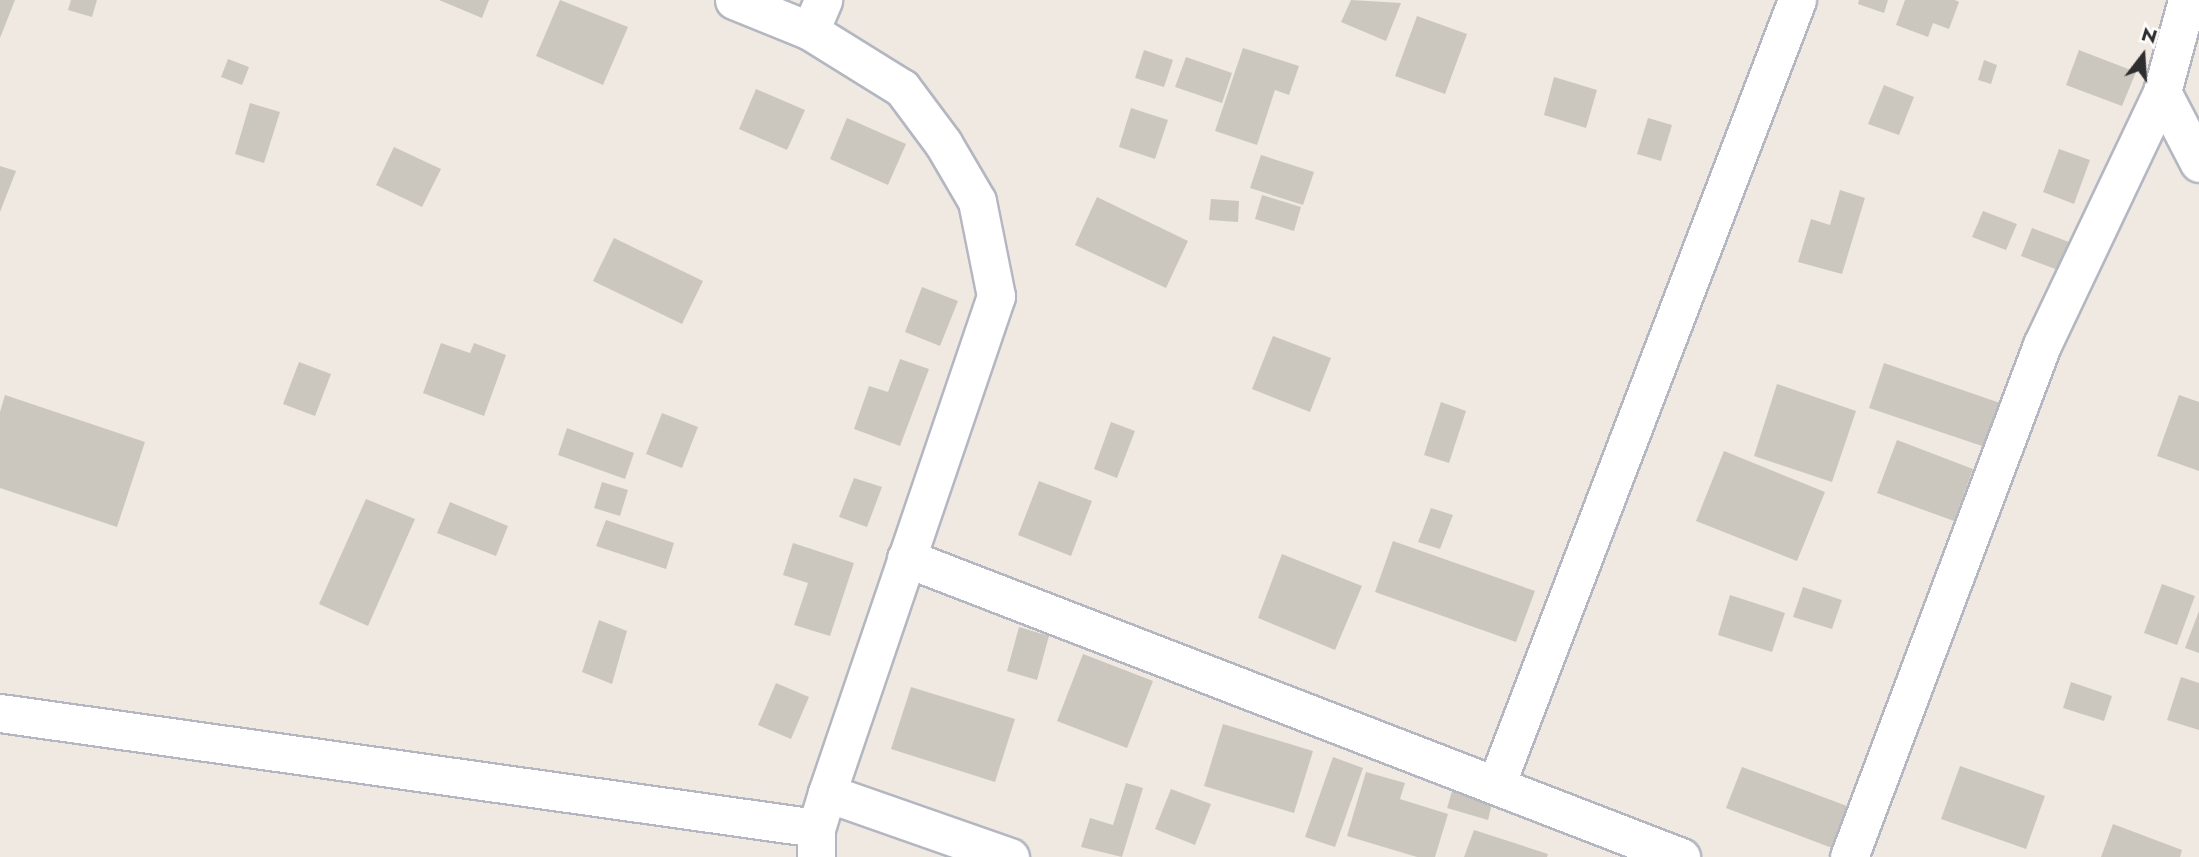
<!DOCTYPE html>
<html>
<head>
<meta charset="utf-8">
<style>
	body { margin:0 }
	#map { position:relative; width:2199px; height:857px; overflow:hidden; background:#efe9e1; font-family:Jost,sans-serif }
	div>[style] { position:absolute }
	.building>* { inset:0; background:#cbc7bf }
	.roads { filter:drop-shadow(2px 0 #b4b7c1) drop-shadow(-2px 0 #b4b7c1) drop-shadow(0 2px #b4b7c1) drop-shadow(0 -2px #b4b7c1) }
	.street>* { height:37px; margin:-18.5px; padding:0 18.5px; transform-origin:18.5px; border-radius:18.5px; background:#fff }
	span { translate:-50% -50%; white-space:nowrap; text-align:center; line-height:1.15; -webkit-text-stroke:5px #fff; paint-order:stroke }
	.north { position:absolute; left:2108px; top:21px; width:70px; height:70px; -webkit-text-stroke:5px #fff; paint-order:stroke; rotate:17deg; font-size:19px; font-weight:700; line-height:28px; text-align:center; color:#2e2e2e }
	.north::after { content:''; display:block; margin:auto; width:24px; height:32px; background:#2e2e2e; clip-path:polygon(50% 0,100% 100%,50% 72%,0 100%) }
</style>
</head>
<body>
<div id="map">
	<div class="building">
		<i style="clip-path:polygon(0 0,15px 0,0 38px)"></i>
		<i style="clip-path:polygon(71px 0,97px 0,92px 17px,68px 10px)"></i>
		<i style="clip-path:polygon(439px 0,489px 0,482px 18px)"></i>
		<i style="clip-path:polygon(560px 0,628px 27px,603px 85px,536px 56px)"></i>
		<i style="clip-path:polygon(1351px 0,1401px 3px,1386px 41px,1341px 22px)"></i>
		<i style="clip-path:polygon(1859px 0,1888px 0,1884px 13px,1858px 4px)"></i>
		<i style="clip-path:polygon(1905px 0,1955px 0,1959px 2px,1949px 29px,1933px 23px,1928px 37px,1896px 25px)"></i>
		<i style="clip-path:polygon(1417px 16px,1467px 34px,1445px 94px,1395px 76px)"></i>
		<i style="clip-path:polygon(1243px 48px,1299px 66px,1289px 95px,1275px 90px,1257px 145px,1215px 131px)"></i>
		<i style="clip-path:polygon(1144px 50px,1173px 60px,1164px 87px,1135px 78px)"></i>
		<i style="clip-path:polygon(2079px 50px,2136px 72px,2122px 106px,2066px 85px)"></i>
		<i style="clip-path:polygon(1186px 57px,1232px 73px,1222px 103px,1175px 87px)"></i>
		<i style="clip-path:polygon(228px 59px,249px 67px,242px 85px,221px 77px)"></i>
		<i style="clip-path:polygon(1984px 60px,1997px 65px,1991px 84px,1978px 80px)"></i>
		<i style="clip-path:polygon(1554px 77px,1597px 90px,1586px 128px,1544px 115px)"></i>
		<i style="clip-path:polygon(1884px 85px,1914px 97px,1899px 135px,1868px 124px)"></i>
		<i style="clip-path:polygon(756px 89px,805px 110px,787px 150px,739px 129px)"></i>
		<i style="clip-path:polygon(250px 103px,280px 112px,264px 163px,235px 154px)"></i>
		<i style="clip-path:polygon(1131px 108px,1168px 120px,1155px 159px,1119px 147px)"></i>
		<i style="clip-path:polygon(847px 118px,906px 144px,888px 185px,830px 159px)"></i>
		<i style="clip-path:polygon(1648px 118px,1672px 125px,1661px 161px,1637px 154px)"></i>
		<i style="clip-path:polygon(394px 147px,441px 169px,422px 207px,376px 185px)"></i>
		<i style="clip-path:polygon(2059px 149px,2090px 160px,2074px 204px,2043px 192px)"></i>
		<i style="clip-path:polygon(1261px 155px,1314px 172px,1303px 205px,1250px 188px)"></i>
		<i style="clip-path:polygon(0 166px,16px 171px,0 212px)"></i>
		<i style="clip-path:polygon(1840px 190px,1865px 198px,1842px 274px,1798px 262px,1811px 219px,1830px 225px)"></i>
		<i style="clip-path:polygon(1262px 195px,1301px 207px,1294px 231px,1255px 219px)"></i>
		<i style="clip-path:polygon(1097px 197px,1188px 241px,1166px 288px,1075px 245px)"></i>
		<i style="clip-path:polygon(1211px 199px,1239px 201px,1238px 222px,1209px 220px)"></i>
		<i style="clip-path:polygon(1983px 211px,2017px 224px,2006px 250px,1972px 237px)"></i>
		<i style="clip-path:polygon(2032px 228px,2069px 242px,2058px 270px,2021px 256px)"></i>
		<i style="clip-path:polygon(614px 238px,703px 281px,682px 324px,593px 281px)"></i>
		<i style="clip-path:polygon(922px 287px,958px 301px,940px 346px,905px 332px)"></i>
		<i style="clip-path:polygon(1273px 336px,1331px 358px,1310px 412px,1252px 389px)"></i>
		<i style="clip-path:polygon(441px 343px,470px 353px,474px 343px,506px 355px,484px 416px,423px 393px)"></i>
		<i style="clip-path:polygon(900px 359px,929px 369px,900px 446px,854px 429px,869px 386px,888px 392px)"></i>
		<i style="clip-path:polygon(299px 362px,331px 374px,315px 416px,283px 404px)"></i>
		<i style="clip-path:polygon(1884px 363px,2003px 404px,1988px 448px,1869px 408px)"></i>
		<i style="clip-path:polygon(1777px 384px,1856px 411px,1832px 482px,1754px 456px)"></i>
		<i style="clip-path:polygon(5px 395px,145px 442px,117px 527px,0 488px,0 412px)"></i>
		<i style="clip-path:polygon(2179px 395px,2199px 402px,2199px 471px,2157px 456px)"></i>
		<i style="clip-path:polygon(1441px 402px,1466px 411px,1449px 463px,1424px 455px)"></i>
		<i style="clip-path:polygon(662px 413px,698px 427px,682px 468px,646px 454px)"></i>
		<i style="clip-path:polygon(1111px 422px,1135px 431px,1117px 478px,1094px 469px)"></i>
		<i style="clip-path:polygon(567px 428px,634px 453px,625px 479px,558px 455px)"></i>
		<i style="clip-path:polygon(1897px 440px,1973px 469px,1954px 521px,1877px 493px)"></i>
		<i style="clip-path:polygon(1724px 451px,1825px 492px,1797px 561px,1696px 521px)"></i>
		<i style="clip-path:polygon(854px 478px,882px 487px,867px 527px,839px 517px)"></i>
		<i style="clip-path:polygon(1039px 481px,1092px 501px,1071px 556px,1018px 535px)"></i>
		<i style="clip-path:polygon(602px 482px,628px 490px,620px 516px,594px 508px)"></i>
		<i style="clip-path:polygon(366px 499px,415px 519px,368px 626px,319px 604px)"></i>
		<i style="clip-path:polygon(450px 502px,508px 526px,496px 556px,437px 533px)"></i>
		<i style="clip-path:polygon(1431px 508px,1453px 515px,1440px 549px,1418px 542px)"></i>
		<i style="clip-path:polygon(606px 520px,674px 543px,666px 569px,596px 546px)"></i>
		<i style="clip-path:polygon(1393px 541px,1535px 591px,1516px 642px,1375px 592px)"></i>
		<i style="clip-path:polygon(793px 543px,854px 563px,830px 636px,794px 625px,808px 583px,783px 575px)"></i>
		<i style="clip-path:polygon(1282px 554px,1362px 586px,1335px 650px,1258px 618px)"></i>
		<i style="clip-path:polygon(2162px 584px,2195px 596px,2177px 645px,2144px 633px)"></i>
		<i style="clip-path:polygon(1803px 587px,1842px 600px,1832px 629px,1793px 617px)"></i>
		<i style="clip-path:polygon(1730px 595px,1785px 613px,1772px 652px,1718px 635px)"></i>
		<i style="clip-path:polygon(2199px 611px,2199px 653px,2185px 648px)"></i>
		<i style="clip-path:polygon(599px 620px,627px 631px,612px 684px,582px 672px)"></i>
		<i style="clip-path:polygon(1019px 627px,1049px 636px,1037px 680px,1007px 671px)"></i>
		<i style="clip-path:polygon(1083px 654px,1153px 681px,1127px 748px,1057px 721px)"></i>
		<i style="clip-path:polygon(2181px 677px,2199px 683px,2199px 730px,2167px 720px)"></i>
		<i style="clip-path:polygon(2071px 682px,2112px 696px,2104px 721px,2063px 708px)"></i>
		<i style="clip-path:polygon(776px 683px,809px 697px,791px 739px,758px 725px)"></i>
		<i style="clip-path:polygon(911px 687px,1015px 719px,995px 782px,891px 749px)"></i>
		<i style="clip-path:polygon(1223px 724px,1313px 751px,1294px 813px,1204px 786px)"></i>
		<i style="clip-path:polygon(1333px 757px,1363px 768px,1335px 847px,1305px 837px)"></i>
		<i style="clip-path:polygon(1960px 766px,2045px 796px,2026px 849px,1941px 819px)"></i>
		<i style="clip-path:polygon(1742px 767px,1847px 806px,1832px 848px,1726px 808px)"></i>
		<i style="clip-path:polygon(1366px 772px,1405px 783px,1400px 799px,1448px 814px,1435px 857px,1417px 857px,1347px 836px)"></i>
		<i style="clip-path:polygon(1126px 783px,1143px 788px,1122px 857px,1081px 847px,1090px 818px,1113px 825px)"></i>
		<i style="clip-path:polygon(1453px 788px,1493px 800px,1488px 820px,1447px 808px)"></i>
		<i style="clip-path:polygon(1171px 789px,1211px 804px,1195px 845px,1155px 829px)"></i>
		<i style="clip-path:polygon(2113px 824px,2182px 850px,2180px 857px,2101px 857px)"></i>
		<i style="clip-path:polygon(1474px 830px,1548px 854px,1547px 857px,1464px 857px)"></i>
	</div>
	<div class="roads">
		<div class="street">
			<i style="left:734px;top:0;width:82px;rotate:22.2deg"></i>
			<i style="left:810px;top:31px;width:108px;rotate:31.8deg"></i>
			<i style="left:902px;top:88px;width:69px;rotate:53.3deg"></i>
			<i style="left:943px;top:143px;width:67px;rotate:59.6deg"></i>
			<i style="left:977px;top:201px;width:97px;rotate:78.7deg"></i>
			<i style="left:996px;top:296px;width:525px;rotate:108.78deg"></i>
			<i style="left:827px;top:793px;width:37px;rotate:107deg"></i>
			<i style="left:816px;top:828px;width:29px;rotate:90deg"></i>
			<i style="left:810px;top:31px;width:34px;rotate:-67deg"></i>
			<i style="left:2162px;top:92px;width:80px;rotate:62.5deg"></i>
			<i style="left:906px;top:558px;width:831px;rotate:21.1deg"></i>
			<i style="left:0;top:713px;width:824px;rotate:8.02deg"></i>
			<i style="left:1496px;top:785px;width:841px;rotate:-69.02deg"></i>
			<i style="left:827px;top:793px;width:194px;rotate:19.3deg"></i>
			<i style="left:1849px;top:857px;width:547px;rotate:-69.35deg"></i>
			<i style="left:2042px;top:345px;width:280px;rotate:-64.6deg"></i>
			<i style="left:2162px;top:92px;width:95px;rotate:-74.8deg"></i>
		</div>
	</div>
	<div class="north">N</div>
</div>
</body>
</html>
